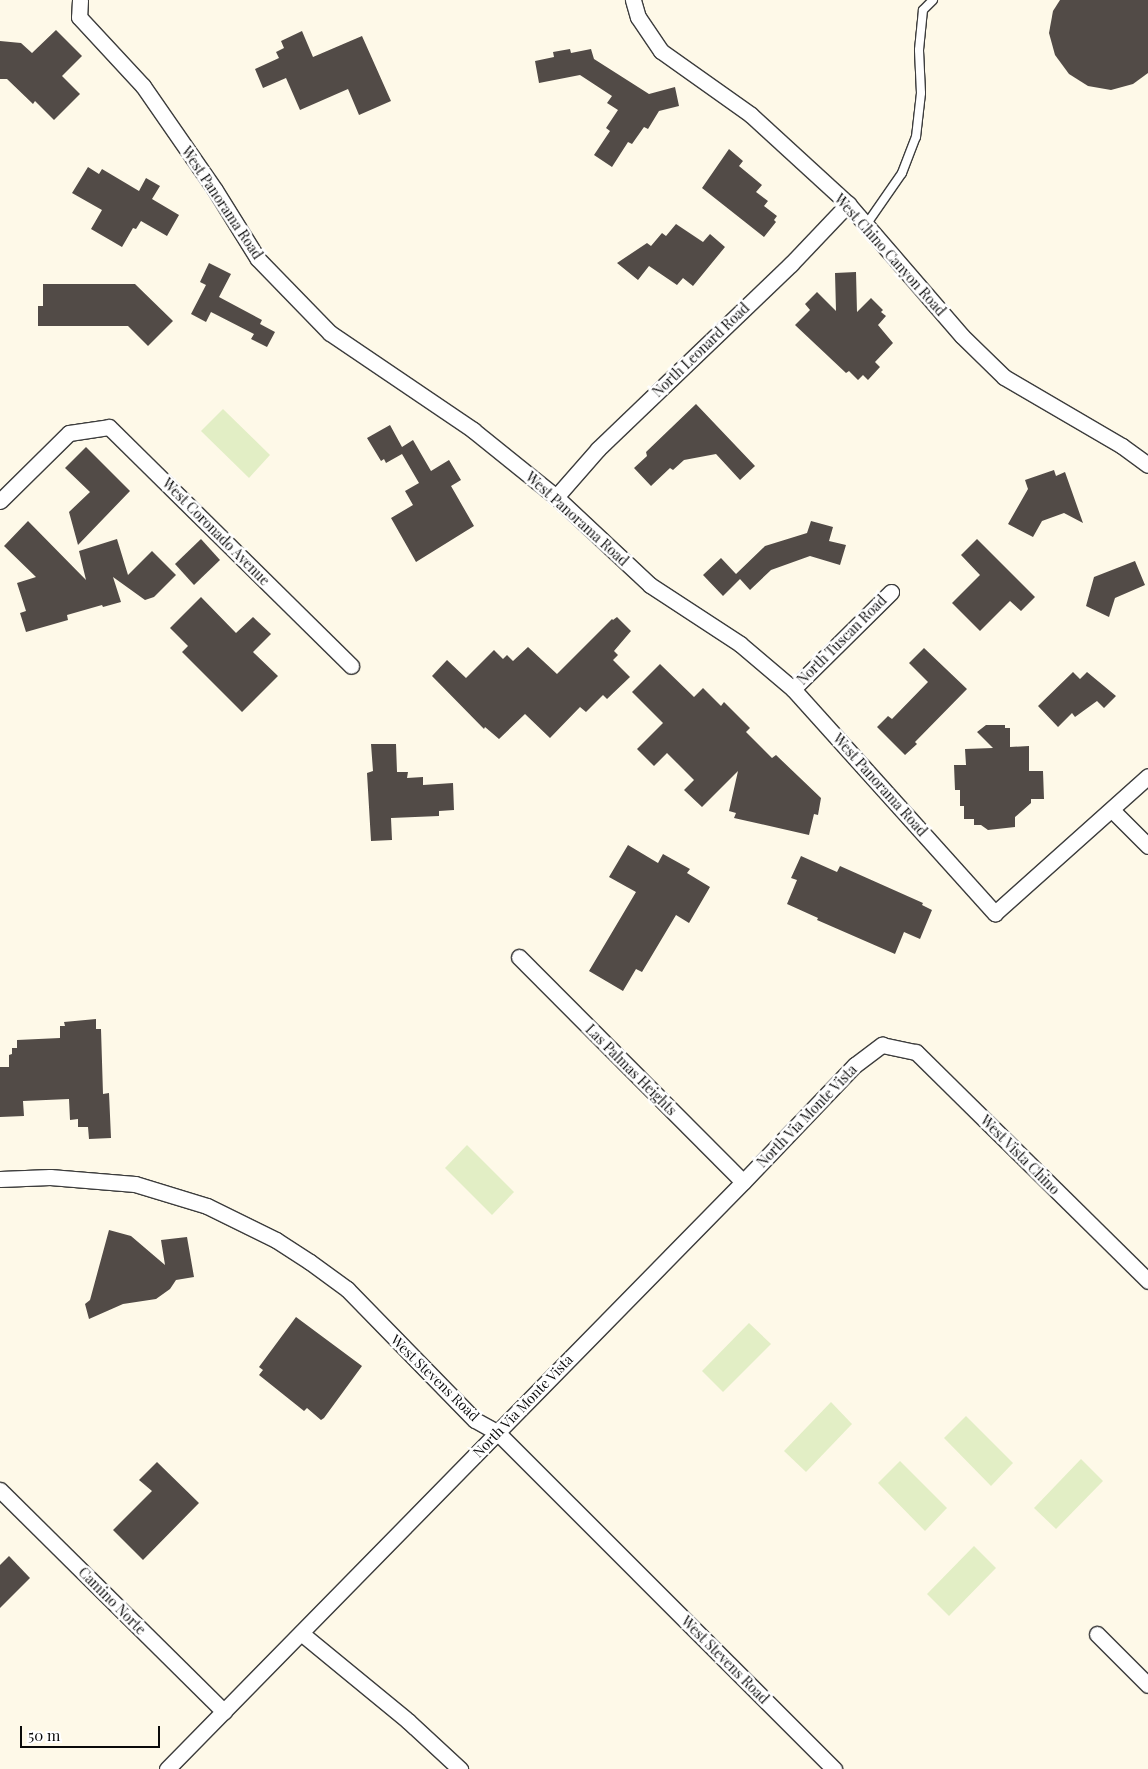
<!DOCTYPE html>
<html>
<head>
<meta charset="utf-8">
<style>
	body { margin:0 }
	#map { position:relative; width:1148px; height:1769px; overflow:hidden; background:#fef9e8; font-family:"Playfair Display",serif }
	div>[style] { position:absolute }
	.pitch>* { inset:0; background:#e2eec5 }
	.building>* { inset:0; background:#524b47 }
	.roads { filter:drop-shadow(1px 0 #3d3d3d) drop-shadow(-1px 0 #3d3d3d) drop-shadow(0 1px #3d3d3d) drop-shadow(0 -1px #3d3d3d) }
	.lane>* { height:8px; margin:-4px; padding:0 4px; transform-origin:4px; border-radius:4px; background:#fff }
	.street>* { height:15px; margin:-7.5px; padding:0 7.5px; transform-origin:7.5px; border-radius:7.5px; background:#fff }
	span { translate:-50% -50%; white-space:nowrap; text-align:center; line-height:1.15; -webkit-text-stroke:5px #fff; paint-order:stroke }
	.street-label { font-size:14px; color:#0a0a0a }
	.scale { position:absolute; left:20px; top:1726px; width:140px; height:22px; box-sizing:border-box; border:2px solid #0a0a0a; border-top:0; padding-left:6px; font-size:15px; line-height:18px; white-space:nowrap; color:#0a0a0a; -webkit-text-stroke:4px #fff; paint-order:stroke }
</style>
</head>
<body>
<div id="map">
	<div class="pitch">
		<i style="clip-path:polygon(223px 409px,270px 455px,249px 478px,201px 431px)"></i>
		<i style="clip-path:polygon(467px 1145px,514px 1192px,492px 1215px,445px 1168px)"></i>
		<i style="clip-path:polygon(749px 1323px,771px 1344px,723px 1392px,702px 1371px)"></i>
		<i style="clip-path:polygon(831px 1402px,852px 1424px,806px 1472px,784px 1451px)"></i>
		<i style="clip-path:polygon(966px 1416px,1013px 1463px,991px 1486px,944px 1438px)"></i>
		<i style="clip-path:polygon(1081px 1459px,1103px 1481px,1056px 1529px,1034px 1508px)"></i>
		<i style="clip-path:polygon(900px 1461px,947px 1508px,925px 1531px,878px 1483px)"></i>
		<i style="clip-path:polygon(974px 1546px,996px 1568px,949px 1616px,927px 1594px)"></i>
	</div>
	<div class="building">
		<i style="clip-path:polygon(1060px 0,1148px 0,1148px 73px,1133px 84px,1111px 90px,1088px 86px,1069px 74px,1055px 55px,1049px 33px,1053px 11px)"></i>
		<i style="clip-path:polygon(56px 30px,82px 56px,62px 76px,80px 94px,54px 120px,35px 101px,33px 104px,7px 79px,0 79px,0 41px,21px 43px,32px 53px)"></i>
		<i style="clip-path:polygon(302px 31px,313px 57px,362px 36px,391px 101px,359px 115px,348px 89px,300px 110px,286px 78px,263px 88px,255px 69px,279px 58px,276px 52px,284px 48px,281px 41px)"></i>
		<i style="clip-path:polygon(570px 49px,571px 53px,591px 49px,594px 59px,649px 94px,675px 87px,679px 106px,659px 111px,648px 129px,644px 127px,632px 144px,628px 142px,612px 167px,594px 155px,610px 131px,606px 128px,618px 110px,607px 103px,612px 96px,580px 75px,539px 83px,535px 61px,554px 57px,553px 52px)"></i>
		<i style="clip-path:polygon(729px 149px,743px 161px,739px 166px,762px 185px,756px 192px,768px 201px,764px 206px,777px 216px,774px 220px,776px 222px,764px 237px,702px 188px)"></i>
		<i style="clip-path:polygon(88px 167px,99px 174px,102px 169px,139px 191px,146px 178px,160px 186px,152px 199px,179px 215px,167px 236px,141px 221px,136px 229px,133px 228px,122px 247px,91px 229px,102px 210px,72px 193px)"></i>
		<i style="clip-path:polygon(676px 224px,703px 242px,710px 234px,725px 247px,693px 286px,683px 278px,677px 285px,649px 266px,638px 280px,617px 263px,647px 243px,651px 246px,662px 233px,666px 236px)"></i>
		<i style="clip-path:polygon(209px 263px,231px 274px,219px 297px,262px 320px,260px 324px,275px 332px,267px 347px,251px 339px,254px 334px,211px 312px,206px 322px,191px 314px,206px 285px,200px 282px)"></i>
		<i style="clip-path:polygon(856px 272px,857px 312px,871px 298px,883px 310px,881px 312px,886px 316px,878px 325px,893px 343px,875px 362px,880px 367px,868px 380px,863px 375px,858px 380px,849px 371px,846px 373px,795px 325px,810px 310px,805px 304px,817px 292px,836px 311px,835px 273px)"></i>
		<i style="clip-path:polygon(43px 284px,135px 284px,173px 321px,148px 346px,128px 326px,38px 326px,38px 306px,43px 306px)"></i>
		<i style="clip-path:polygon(696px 404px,755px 466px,740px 480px,716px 454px,684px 460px,673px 470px,670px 468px,651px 486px,634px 468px,647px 456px,646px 452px)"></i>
		<i style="clip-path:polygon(390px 425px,402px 447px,413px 440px,431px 471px,449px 460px,461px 480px,451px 486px,474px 526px,416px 562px,391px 518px,413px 505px,405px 491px,419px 483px,402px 454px,386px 463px,384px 459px,381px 461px,367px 438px)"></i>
		<i style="clip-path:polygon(86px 447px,130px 491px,78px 545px,69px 512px,90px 492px,65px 468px)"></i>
		<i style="clip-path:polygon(1054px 470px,1056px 476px,1065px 472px,1083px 523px,1064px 513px,1042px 521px,1033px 537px,1008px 524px,1028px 489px,1025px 480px)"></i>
		<i style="clip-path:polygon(28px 521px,86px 580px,79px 551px,117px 539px,128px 575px,152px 551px,176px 575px,154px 597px,145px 600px,113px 577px,121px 602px,103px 607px,102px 605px,67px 615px,68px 620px,26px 632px,20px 613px,26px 611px,17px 583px,36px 577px,4px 546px)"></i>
		<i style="clip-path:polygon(811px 521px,833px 527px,829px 541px,846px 545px,840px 565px,810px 556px,771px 570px,750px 590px,740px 579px,723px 596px,703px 575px,721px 558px,736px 574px,765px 546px,807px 533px)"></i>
		<i style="clip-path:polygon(201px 539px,220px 560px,194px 585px,175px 564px)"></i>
		<i style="clip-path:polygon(977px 539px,1035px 597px,1021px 611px,1010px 601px,980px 631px,952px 603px,980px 575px,961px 555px)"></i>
		<i style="clip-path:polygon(1135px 561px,1145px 585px,1115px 598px,1109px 617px,1086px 606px,1094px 577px)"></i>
		<i style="clip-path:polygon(201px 597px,236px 633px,253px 617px,271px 634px,253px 652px,278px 676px,242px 712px,182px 652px,188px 646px,170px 628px)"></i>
		<i style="clip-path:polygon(617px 617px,631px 631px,614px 651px,618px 655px,613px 660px,630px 677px,607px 699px,603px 695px,586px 712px,580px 707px,550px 738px,525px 714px,499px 739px,485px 727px,484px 729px,432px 676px,447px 660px,466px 678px,494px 650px,503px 659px,507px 655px,513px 661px,528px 647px,557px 674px,612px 619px,613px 620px)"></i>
		<i style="clip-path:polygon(924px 648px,967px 689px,915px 742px,917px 744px,905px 755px,877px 727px,888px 716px,892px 719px,928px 682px,909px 663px)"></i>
		<i style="clip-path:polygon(660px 664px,694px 697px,703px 688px,721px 706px,724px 702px,750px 728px,746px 732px,772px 758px,776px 755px,821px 798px,818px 815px,814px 814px,809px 835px,734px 818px,736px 813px,729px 811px,738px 771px,702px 807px,684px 790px,694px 780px,667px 753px,654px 766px,637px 749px,663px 723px,632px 692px)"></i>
		<i style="clip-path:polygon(1073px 672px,1080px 679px,1087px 672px,1116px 696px,1104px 708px,1097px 701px,1075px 717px,1072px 713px,1058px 727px,1038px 706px)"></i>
		<i style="clip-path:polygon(986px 725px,1005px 725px,1005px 728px,1010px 728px,1010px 747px,1029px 746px,1029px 771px,1043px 771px,1044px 799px,1031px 799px,1031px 803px,1015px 817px,1015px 827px,988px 830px,981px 825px,974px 825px,974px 819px,964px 819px,964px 806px,960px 806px,960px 790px,955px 790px,954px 765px,966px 765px,965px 749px,993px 748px,977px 732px)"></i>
		<i style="clip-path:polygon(371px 744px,396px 744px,397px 772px,408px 772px,407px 778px,423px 777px,423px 785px,453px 783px,454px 810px,439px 811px,439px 816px,391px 818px,392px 840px,371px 841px,367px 773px,373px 771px)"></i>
		<i style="clip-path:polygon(628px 845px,658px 863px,663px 854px,690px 869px,687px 873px,710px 887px,689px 923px,676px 915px,642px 972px,636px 969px,623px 991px,589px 971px,636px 892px,609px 877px)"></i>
		<i style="clip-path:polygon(801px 856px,837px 872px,840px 866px,923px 903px,922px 905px,932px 910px,920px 939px,904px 932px,895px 954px,817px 920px,818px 918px,787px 904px,797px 880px,791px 878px)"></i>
		<i style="clip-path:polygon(96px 1019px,96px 1029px,101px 1029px,103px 1094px,109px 1093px,111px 1138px,89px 1139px,88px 1127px,78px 1127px,78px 1119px,70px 1120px,69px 1099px,23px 1101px,24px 1116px,0 1117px,0 1067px,9px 1067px,9px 1055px,12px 1054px,12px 1048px,17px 1048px,17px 1040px,60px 1038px,60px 1026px,65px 1026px,64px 1022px)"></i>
		<i style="clip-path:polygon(109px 1230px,131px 1236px,165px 1265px,161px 1240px,187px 1237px,194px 1277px,176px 1280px,170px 1289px,156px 1299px,123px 1304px,89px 1319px,85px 1304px,90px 1300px)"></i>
		<i style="clip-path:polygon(296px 1317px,362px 1366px,324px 1418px,321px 1420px,307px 1408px,304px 1411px,259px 1375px,263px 1370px,259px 1367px)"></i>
		<i style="clip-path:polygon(157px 1462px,199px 1503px,143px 1560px,113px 1530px,152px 1491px,139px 1480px)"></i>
		<i style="clip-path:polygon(9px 1556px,30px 1578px,0 1608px,0 1565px)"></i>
	</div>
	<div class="roads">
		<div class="lane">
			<i style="left:866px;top:225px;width:63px;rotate:-55.3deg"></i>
			<i style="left:902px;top:173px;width:39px;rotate:-69deg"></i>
			<i style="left:916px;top:137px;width:44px;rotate:-83.5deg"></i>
			<i style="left:921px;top:93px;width:43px;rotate:-92.7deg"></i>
			<i style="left:919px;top:50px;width:40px;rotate:-84.3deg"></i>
			<i style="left:923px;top:10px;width:14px;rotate:-45deg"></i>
		</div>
		<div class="street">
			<i style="left:80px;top:0;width:17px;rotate:93deg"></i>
			<i style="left:79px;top:17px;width:94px;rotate:47.2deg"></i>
			<i style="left:143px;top:86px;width:126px;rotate:55.3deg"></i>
			<i style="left:215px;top:190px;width:81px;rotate:58.1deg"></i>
			<i style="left:258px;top:259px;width:103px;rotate:45.8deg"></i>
			<i style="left:330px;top:333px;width:173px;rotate:34.1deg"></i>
			<i style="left:473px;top:430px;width:107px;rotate:38.9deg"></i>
			<i style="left:556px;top:497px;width:129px;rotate:43.1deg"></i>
			<i style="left:650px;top:585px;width:108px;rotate:33.2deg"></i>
			<i style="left:740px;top:644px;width:70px;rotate:40.3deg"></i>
			<i style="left:793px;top:689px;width:302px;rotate:48deg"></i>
			<i style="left:995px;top:913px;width:205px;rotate:-41.8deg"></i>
			<i style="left:633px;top:0;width:18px;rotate:74deg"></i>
			<i style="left:638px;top:17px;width:41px;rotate:55.9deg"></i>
			<i style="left:661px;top:51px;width:110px;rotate:35.4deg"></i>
			<i style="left:751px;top:115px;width:132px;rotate:42.5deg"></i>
			<i style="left:848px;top:204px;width:174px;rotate:49.2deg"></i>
			<i style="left:962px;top:336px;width:59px;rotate:44.3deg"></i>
			<i style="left:1004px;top:377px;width:137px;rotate:30.3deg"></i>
			<i style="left:1122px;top:446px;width:32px;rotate:36deg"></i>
			<i style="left:556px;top:497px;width:64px;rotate:-48.8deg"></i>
			<i style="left:598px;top:449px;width:267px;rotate:-43.8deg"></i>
			<i style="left:791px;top:264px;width:83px;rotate:-46.5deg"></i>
			<i style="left:0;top:501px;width:97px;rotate:-44.6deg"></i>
			<i style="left:69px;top:433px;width:40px;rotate:-8.5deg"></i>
			<i style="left:109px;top:427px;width:340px;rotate:44.6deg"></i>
			<i style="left:793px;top:689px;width:138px;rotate:-44.7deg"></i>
			<i style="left:1112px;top:810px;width:51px;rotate:45deg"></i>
			<i style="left:519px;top:957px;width:317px;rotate:45.1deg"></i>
			<i style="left:0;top:1179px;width:50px;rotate:-2.3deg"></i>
			<i style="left:50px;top:1177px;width:85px;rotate:4.7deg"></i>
			<i style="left:135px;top:1184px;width:75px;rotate:17deg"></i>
			<i style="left:207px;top:1206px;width:77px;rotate:26.2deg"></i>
			<i style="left:276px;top:1240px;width:40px;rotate:32.9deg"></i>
			<i style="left:310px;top:1262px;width:46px;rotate:36.1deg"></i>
			<i style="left:347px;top:1289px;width:183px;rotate:45.7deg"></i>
			<i style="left:475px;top:1420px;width:25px;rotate:29deg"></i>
			<i style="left:497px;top:1432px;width:477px;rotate:45deg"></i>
			<i style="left:0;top:1490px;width:315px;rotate:44.7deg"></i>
			<i style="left:301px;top:1633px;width:139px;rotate:39.4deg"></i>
			<i style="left:408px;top:1721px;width:71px;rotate:42.7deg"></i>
			<i style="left:1097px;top:1634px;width:72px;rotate:45deg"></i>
			<i style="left:167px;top:1769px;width:822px;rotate:-45.54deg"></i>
			<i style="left:743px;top:1182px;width:162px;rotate:-46.3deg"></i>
			<i style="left:855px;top:1065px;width:34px;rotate:-37deg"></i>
			<i style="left:882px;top:1045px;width:35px;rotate:12deg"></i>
			<i style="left:916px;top:1052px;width:326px;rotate:44.6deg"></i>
		</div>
	</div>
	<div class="street-label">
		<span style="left:222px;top:203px;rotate:56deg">West Panorama Road</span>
		<span style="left:890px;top:255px;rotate:48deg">West Chino Canyon Road</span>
		<span style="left:701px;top:350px;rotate:-44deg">North Leonard Road</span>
		<span style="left:577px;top:519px;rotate:42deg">West Panorama Road</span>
		<span style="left:216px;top:532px;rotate:45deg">West Coronado Avenue</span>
		<span style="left:842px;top:640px;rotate:-45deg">North Tuscan Road</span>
		<span style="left:880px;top:785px;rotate:48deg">West Panorama Road</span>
		<span style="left:631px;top:1070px;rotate:45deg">Las Palmas Heights</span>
		<span style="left:807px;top:1116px;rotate:-46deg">North Via Monte Vista</span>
		<span style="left:1020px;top:1155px;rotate:45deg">West Vista Chino</span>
		<span style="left:435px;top:1378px;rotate:44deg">West Stevens Road</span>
		<span style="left:523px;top:1406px;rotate:-46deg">North Via Monte Vista</span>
		<span style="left:112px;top:1601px;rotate:45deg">Camino Norte</span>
		<span style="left:725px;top:1660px;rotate:45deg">West Stevens Road</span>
	</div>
	<div class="scale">50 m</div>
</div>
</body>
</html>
